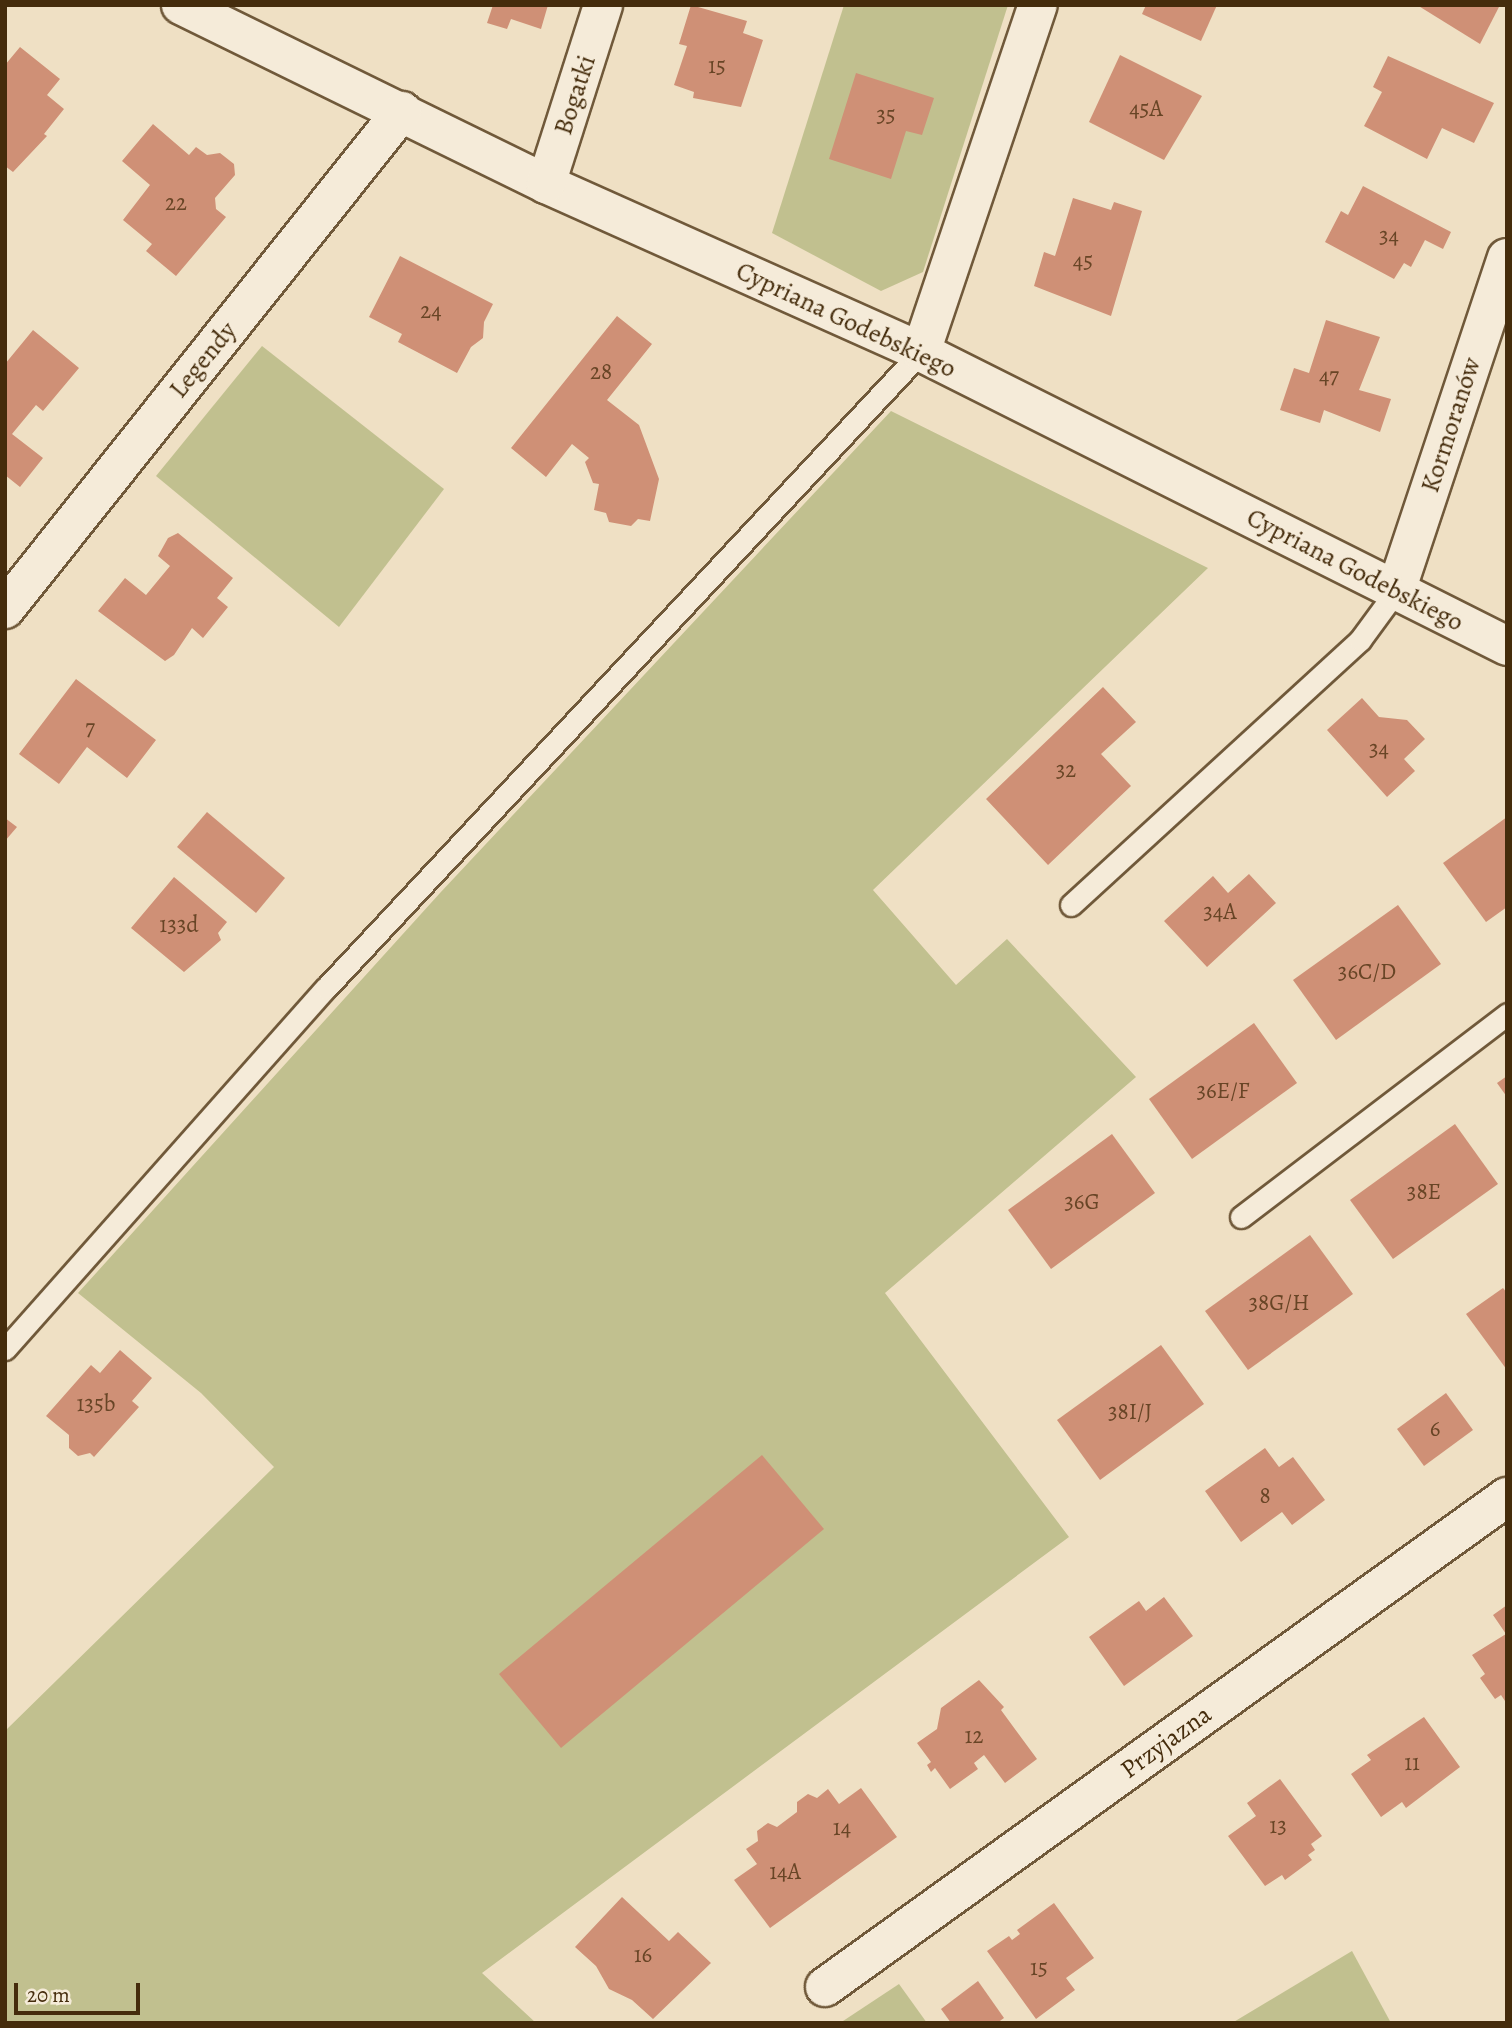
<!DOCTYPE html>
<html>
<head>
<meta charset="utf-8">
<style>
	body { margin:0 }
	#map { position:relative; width:1512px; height:2028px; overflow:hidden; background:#efe0c4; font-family:Alegreya,serif }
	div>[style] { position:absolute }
	.green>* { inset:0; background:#c1c08f }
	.building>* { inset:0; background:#cf9076 }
	.roads { filter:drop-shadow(2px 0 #70593a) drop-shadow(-2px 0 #70593a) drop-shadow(0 2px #70593a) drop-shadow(0 -2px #70593a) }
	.lane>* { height:21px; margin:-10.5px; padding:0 10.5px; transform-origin:10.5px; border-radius:10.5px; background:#f5ebd9 }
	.street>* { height:38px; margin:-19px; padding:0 19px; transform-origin:19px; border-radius:19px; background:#f5ebd9 }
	span { translate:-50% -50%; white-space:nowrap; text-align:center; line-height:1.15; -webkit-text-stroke:5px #f5ebd9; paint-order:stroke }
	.number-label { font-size:23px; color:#684526 }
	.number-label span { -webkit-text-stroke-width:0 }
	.street-label { font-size:26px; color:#452c0c }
	.frame { position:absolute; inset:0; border:7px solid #452c0c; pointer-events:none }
	.scale { position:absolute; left:14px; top:1983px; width:126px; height:32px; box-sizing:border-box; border:4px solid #452c0c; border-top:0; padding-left:9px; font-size:21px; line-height:24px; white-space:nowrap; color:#452c0c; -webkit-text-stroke:5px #f5ebd9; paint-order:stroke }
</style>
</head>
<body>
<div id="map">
	<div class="green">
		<i style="clip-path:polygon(844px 5px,1008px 5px,923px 272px,881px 291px,772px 233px)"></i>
		<i style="clip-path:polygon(262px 346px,444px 489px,339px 627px,156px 476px)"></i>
		<i style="clip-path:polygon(891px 411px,1208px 568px,873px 890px,956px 985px,1007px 939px,1136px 1077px,885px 1293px,1069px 1537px,482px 1973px,536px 2023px,5px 2023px,5px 1731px,274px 1467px,201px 1393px,78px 1293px,440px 893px)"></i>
		<i style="clip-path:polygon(1352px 1951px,1391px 2023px,1232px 2023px)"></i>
		<i style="clip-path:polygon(899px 1984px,927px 2023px,840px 2023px)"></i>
	</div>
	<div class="building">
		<i style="clip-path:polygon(493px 5px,548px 5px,541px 29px,511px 19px,507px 29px,487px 23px)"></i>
		<i style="clip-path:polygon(691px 5px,747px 21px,743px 33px,763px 40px,741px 107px,693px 98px,694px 92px,674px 85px,687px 46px,679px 44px)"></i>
		<i style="clip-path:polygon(1146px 5px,1217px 5px,1201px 41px,1142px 14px)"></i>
		<i style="clip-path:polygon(1417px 5px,1500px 5px,1480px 44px)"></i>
		<i style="clip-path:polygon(20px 47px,60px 79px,47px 95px,64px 109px,44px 134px,47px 136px,13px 172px,5px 166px,5px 65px)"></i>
		<i style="clip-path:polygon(1120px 55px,1202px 96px,1164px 160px,1089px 122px)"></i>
		<i style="clip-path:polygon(1388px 56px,1494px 103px,1474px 143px,1442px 128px,1427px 159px,1364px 126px,1382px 92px,1373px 87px)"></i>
		<i style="clip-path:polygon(856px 73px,934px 98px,922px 135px,906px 131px,891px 179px,829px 159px)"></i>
		<i style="clip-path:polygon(153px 124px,189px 155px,196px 147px,207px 155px,220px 153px,234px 164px,235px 175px,215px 198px,216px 209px,226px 217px,176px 276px,146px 251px,152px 244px,123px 220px,150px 185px,122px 161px)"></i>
		<i style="clip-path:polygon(1363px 186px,1451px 232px,1443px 249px,1425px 240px,1411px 267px,1404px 263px,1394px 279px,1325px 242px,1341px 211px,1348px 215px)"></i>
		<i style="clip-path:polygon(1073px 198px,1111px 210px,1114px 202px,1142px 211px,1111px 316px,1034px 286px,1044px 252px,1055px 256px)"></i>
		<i style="clip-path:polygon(400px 256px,493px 304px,484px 322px,483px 338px,471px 347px,457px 373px,398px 342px,402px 334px,369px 317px)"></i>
		<i style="clip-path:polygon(617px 316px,652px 344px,607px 400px,639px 425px,659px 479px,650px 521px,638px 519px,631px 526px,609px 522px,606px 513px,594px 510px,599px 484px,593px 483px,585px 462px,589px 458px,572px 444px,546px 477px,511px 448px)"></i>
		<i style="clip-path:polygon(1326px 320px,1380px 337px,1359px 390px,1391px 399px,1380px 432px,1324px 410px,1320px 423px,1280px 410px,1294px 368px,1309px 373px)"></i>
		<i style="clip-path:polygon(33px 330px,79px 368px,43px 411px,36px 405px,12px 434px,43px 458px,20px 487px,5px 475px,5px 364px)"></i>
		<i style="clip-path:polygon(178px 533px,233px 578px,217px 598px,228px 607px,203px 638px,192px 628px,174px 655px,165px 661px,98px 611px,125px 578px,146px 595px,170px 566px,158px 556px,168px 538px)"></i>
		<i style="clip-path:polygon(76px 679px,156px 740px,127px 778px,87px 747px,59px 784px,19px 754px)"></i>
		<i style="clip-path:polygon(1103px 687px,1136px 722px,1101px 754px,1131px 786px,1048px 865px,986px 799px)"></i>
		<i style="clip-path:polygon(1362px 698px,1379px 717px,1407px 720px,1425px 739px,1404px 759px,1415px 771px,1387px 797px,1327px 730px)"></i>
		<i style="clip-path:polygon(207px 812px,285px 878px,256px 913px,177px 847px)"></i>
		<i style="clip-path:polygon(1507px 817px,1507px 907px,1486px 922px,1443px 863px)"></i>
		<i style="clip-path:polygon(5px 818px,17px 827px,5px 841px)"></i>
		<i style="clip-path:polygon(1249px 874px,1276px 903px,1207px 967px,1164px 921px,1213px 876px,1228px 893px)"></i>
		<i style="clip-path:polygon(174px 877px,227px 922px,218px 933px,221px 940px,184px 972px,131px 928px)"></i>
		<i style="clip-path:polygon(1398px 905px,1441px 964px,1336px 1040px,1293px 980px)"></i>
		<i style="clip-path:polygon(1254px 1023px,1297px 1083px,1192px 1159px,1149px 1099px)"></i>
		<i style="clip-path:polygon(1507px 1076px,1507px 1097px,1497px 1083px)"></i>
		<i style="clip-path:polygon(1455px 1124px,1498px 1184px,1393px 1259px,1350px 1200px)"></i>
		<i style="clip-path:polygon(1112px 1134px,1155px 1193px,1051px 1269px,1008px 1210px)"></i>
		<i style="clip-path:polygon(1310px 1235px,1353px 1294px,1248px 1370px,1205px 1311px)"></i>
		<i style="clip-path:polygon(1503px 1288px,1507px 1293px,1507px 1370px,1466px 1314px)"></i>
		<i style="clip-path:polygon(1161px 1345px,1204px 1404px,1100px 1480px,1057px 1420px)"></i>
		<i style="clip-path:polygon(120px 1350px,152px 1378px,132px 1401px,139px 1407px,94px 1457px,90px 1453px,78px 1456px,69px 1448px,69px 1435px,46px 1416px,91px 1365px,100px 1373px)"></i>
		<i style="clip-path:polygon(1446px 1393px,1473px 1430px,1424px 1466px,1397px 1429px)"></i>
		<i style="clip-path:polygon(1265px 1448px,1279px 1467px,1293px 1457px,1325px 1500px,1292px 1525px,1282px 1512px,1241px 1542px,1205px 1491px)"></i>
		<i style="clip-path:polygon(762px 1455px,824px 1529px,561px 1748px,499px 1674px)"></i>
		<i style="clip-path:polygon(1164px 1597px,1193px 1636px,1124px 1686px,1089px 1637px,1139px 1601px,1146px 1611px)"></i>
		<i style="clip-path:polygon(1507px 1605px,1507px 1704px,1501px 1695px,1495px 1699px,1480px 1678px,1485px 1674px,1472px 1655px,1506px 1634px,1493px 1615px)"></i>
		<i style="clip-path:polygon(979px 1680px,1004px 1707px,1001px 1710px,1037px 1759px,1005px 1783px,984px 1755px,974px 1763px,978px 1769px,950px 1789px,935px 1768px,931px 1772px,927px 1765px,931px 1762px,917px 1743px,937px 1729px,941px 1708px)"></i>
		<i style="clip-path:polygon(1424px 1717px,1460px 1767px,1406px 1808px,1402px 1802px,1381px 1817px,1351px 1774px,1371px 1760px,1367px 1755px)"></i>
		<i style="clip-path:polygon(1280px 1779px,1322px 1836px,1311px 1844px,1315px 1850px,1308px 1855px,1312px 1860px,1285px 1880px,1282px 1875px,1265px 1886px,1228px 1836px,1256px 1816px,1247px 1803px)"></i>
		<i style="clip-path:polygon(861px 1788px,897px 1837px,770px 1928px,734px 1880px,757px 1864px,746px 1849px,758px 1841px,757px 1831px,768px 1823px,777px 1827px,797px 1812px,797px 1802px,808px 1794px,817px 1798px,828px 1789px,839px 1804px)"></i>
		<i style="clip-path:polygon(622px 1897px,669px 1941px,678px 1932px,711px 1963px,653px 2019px,632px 2000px,609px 1989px,596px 1966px,575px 1947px)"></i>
		<i style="clip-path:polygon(1054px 1903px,1094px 1958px,1066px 1978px,1075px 1990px,1036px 2019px,987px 1951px,1009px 1936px,1012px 1940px,1020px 1934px,1017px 1930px)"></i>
		<i style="clip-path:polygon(978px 1981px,1004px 2018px,997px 2023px,951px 2023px,941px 2009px)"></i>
	</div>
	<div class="roads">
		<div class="lane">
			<i style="left:1071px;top:905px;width:392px;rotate:-42.5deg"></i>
			<i style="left:1360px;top:640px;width:61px;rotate:-53.7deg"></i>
			<i style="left:1241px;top:1217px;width:335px;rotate:-37.3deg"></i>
			<i style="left:5px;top:1349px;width:483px;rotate:-48.4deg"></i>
			<i style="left:326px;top:988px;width:871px;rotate:-46.91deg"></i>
		</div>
		<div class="street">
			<i style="left:181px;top:5px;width:407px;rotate:26.1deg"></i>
			<i style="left:546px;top:184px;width:411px;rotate:24.1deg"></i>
			<i style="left:921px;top:352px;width:656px;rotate:26.64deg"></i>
			<i style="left:546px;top:184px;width:188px;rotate:-72.3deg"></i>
			<i style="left:921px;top:352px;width:366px;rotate:-71.4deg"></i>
			<i style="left:1396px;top:591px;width:351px;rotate:-71.6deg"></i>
			<i style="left:5px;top:609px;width:637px;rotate:-51.44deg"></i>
			<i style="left:825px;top:1987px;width:840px;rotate:-35.7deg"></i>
		</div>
	</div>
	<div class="number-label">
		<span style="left:717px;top:66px">15</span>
		<span style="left:1146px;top:109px">45A</span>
		<span style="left:886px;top:115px">35</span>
		<span style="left:176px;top:203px">22</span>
		<span style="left:1389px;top:236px">34</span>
		<span style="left:1083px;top:261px">45</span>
		<span style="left:431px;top:311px">24</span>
		<span style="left:601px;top:372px">28</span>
		<span style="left:1329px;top:376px">47</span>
		<span style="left:90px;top:728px">7</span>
		<span style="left:1379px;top:749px">34</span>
		<span style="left:1066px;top:770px">32</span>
		<span style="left:1220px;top:912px">34A</span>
		<span style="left:179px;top:925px">133d</span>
		<span style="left:1367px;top:972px">36C/D</span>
		<span style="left:1223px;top:1091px">36E/F</span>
		<span style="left:1424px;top:1192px">38E</span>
		<span style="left:1082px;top:1202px">36G</span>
		<span style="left:1279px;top:1303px">38G/H</span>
		<span style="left:96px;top:1404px">135b</span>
		<span style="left:1130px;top:1412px">38I/J</span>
		<span style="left:1435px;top:1429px">6</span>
		<span style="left:1265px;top:1496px">8</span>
		<span style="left:974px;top:1736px">12</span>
		<span style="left:1412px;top:1763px">11</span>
		<span style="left:1278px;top:1826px">13</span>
		<span style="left:842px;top:1828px">14</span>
		<span style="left:785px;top:1872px">14A</span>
		<span style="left:643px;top:1955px">16</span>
		<span style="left:1039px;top:1968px">15</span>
	</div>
	<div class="street-label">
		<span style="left:575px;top:95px;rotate:-72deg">Bogatki</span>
		<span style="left:846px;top:320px;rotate:25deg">Cypriana Godebskiego</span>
		<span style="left:203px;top:360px;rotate:-51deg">Legendy</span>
		<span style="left:1451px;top:425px;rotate:-72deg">Kormoranów</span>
		<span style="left:1355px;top:570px;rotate:27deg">Cypriana Godebskiego</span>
		<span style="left:1166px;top:1742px;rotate:-36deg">Przyjazna</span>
	</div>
	<div class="frame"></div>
	<div class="scale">20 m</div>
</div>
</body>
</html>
